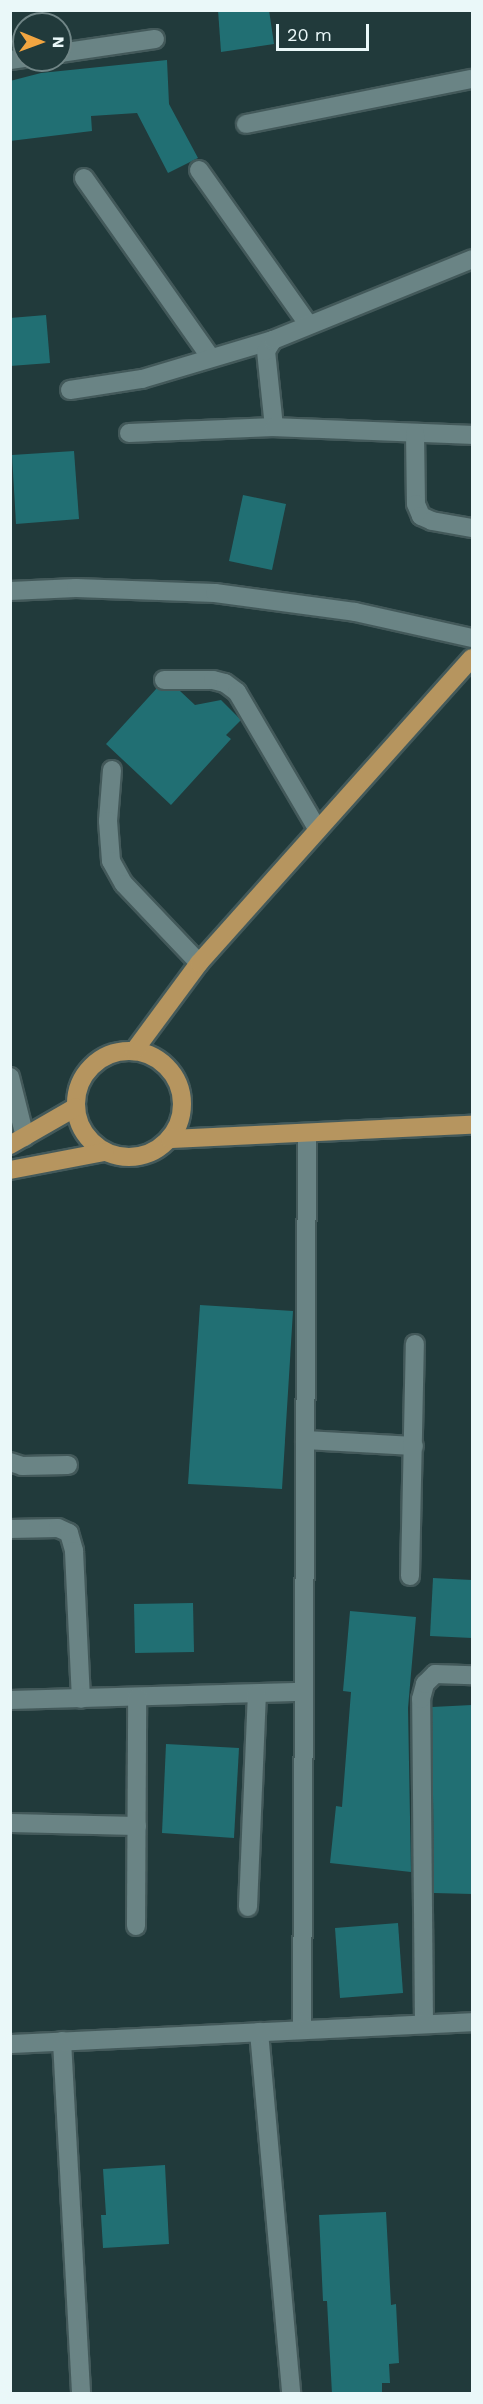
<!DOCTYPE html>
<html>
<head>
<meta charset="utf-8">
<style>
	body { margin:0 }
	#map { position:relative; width:483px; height:2404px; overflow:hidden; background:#213a3b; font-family:"Work Sans",sans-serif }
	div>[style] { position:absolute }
	.building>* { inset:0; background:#216f73 }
	.roads { filter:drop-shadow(2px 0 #43595a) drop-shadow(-2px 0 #43595a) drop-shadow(0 2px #43595a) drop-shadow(0 -2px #43595a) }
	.minor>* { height:18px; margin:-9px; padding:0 9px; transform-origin:9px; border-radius:9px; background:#6a8485 }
	.major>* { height:18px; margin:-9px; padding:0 9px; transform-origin:9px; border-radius:9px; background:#b6955f }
	.major>.ring { margin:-9px; padding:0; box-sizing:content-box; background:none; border:18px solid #b6955f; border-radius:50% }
	span { translate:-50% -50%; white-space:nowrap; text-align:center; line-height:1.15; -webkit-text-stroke:4.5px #213a3b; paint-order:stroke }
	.frame { position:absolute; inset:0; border:12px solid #eaf8f9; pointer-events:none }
	.north { position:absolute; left:12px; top:12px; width:60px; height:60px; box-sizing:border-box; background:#213a3b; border:2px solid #718687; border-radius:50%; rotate:91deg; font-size:16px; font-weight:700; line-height:24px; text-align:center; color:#eaf8f9 }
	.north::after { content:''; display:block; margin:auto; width:21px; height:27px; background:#f2a541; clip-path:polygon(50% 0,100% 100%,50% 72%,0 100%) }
	.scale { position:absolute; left:276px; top:24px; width:93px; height:27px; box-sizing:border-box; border:3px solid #eaf8f9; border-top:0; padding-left:8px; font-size:18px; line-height:21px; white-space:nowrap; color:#eaf8f9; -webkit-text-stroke:4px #213a3b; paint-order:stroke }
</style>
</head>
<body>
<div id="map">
	<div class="building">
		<i style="clip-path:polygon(218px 10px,269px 10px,274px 44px,221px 52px)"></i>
		<i style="clip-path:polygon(167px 60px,169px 104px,198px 158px,168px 173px,137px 113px,91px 116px,92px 131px,10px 141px,10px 81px,41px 73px)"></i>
		<i style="clip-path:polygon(46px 315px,50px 363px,10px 366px,10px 318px)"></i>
		<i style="clip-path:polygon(74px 451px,79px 519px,16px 524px,12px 455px)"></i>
		<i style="clip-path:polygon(243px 495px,286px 504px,272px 570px,229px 561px)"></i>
		<i style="clip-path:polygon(157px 688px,163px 691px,180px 691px,195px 705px,221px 700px,241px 720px,226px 735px,231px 739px,171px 805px,106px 744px)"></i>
		<i style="clip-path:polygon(200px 1305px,293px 1311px,282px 1489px,188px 1484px)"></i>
		<i style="clip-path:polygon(433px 1578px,472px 1580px,472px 1638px,430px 1636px)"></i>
		<i style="clip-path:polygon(193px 1603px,194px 1652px,135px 1653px,134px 1604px)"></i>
		<i style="clip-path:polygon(350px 1611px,416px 1617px,408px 1708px,411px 1872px,330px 1863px,336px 1806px,342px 1807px,351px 1692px,343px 1691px)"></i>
		<i style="clip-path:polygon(472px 1705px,472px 1894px,434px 1893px,432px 1707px)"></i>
		<i style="clip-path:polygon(166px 1744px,239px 1748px,234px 1838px,162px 1833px)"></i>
		<i style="clip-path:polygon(398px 1923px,403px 1993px,340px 1998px,335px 1928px)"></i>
		<i style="clip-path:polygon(165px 2165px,169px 2244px,103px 2248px,101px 2215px,106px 2215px,103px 2169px)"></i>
		<i style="clip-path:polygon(386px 2212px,391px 2305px,396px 2304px,399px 2363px,389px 2364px,390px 2383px,382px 2383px,382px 2393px,332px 2394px,327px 2301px,323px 2301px,319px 2215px)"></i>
	</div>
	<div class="roads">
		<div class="minor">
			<i style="left:60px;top:53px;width:96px;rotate:-8.4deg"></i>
			<i style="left:10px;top:60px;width:14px;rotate:-8deg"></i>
			<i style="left:246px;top:124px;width:230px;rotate:-11.3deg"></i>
			<i style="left:199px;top:170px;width:189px;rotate:54.7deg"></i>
			<i style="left:84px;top:178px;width:220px;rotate:54.8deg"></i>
			<i style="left:70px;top:390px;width:73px;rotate:-8.7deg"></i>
			<i style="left:142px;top:379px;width:137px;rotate:-16.6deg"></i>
			<i style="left:274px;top:427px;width:76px;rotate:-96deg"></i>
			<i style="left:266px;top:351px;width:13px;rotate:-58deg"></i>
			<i style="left:273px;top:340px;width:215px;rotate:-22.1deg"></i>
			<i style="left:129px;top:433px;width:145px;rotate:-2.4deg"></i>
			<i style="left:274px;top:427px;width:198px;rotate:2.3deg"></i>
			<i style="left:415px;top:433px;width:71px;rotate:89.2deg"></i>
			<i style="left:416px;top:504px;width:13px;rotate:67deg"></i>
			<i style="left:421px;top:516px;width:12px;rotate:24deg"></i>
			<i style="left:432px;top:521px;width:41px;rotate:9.9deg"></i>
			<i style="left:10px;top:591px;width:66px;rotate:-2.6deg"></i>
			<i style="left:76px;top:588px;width:139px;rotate:2.1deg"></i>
			<i style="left:215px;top:593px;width:141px;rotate:7.7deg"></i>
			<i style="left:355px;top:612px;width:120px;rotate:12.5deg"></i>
			<i style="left:164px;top:680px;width:49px"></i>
			<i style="left:213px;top:680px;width:12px;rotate:14deg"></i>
			<i style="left:225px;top:683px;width:15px;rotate:37deg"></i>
			<i style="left:237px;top:692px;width:160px;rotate:59.6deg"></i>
			<i style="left:112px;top:770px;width:51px;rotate:94.5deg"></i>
			<i style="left:108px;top:821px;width:40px;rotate:85.7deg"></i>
			<i style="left:111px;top:861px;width:26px;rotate:61deg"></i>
			<i style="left:124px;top:884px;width:109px;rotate:46.5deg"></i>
			<i style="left:10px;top:1077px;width:62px;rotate:76deg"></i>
			<i style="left:305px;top:1440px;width:109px;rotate:3.2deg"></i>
			<i style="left:10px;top:1462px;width:13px;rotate:18deg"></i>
			<i style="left:22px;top:1466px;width:46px;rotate:-1.2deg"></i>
			<i style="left:10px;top:1529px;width:48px;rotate:-1.2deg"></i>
			<i style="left:58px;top:1528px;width:12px;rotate:24deg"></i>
			<i style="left:69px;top:1533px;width:19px;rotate:74deg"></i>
			<i style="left:74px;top:1551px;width:148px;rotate:87.3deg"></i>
			<i style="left:410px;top:1576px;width:232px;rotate:-88.8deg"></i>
			<i style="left:10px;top:1700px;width:294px;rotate:-1.6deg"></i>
			<i style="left:10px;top:1823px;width:127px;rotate:1.4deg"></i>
			<i style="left:248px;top:1907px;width:213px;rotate:-87.6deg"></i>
			<i style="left:136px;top:1926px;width:229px;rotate:-89.7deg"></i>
			<i style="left:424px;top:2024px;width:325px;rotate:-90.5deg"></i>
			<i style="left:421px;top:1699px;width:16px;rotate:-75deg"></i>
			<i style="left:425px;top:1684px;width:14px;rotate:-45deg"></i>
			<i style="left:435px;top:1674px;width:37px;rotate:2deg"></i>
			<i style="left:302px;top:2030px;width:897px;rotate:-89.68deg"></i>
			<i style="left:259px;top:2032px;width:363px;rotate:84.9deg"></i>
			<i style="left:62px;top:2041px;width:354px;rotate:86.9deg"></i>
			<i style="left:10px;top:2044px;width:463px;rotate:-2.7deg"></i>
		</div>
		<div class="major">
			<i class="ring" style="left:76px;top:1051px;width:88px;height:88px"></i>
			<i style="left:134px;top:1051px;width:109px;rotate:-53.5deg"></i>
			<i style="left:199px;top:963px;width:409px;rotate:-48.2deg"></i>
			<i style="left:170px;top:1139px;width:302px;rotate:-2.7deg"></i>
			<i style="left:10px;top:1145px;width:76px;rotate:-29.9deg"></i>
			<i style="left:10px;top:1170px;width:96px;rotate:-10.8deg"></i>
		</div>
	</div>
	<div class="frame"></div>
	<div class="north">N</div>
	<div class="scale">20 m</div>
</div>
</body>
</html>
